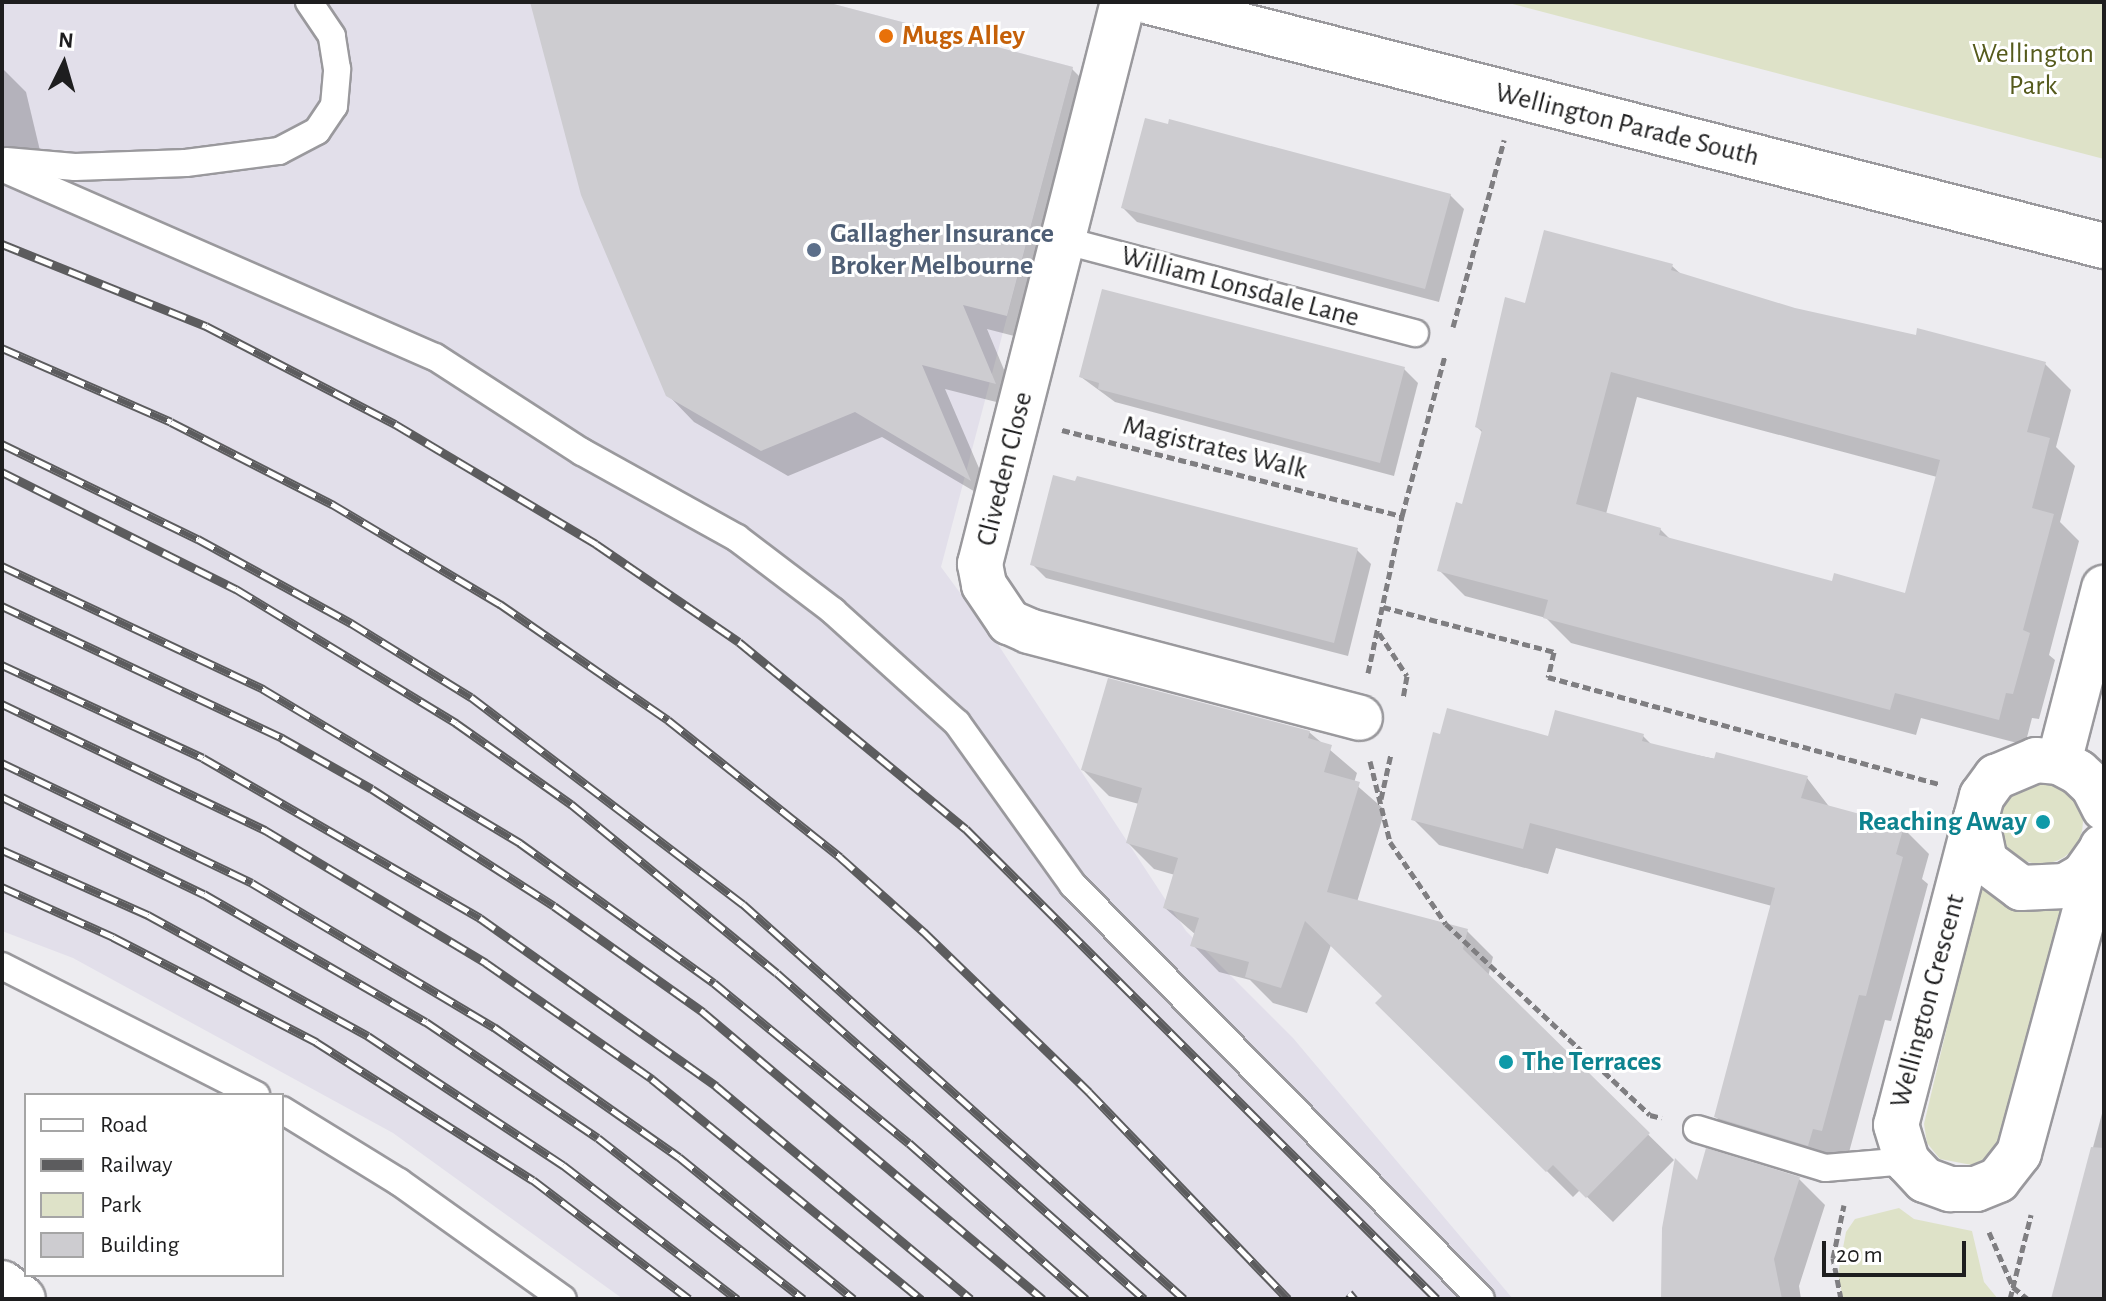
<!DOCTYPE html>
<html>
<head>
<meta charset="utf-8">
<style>
	body { margin:0 }
	#map { position:relative; width:2106px; height:1301px; overflow:hidden; background:#edecf0; font-family:"Alegreya Sans",sans-serif }
	div>[style] { position:absolute }
	.built>* { inset:0; background:#e2dfea }
	.green>* { inset:0; background:#dee2c8 }
	.round { border-radius:50% }
	.shadow>* { inset:0; background:#0003 }
	.building>* { inset:0; background:#cdccd0 }
	.path>* { height:5px; margin-top:-2.5px; transform-origin:0; background:repeating-linear-gradient(90deg,#7f7e81 0 8px,transparent 0 12px) }
	.roads { filter:drop-shadow(2px 0 #9a999d) drop-shadow(-2px 0 #9a999d) drop-shadow(0 2px #9a999d) drop-shadow(0 -2px #9a999d) }
	.service>* { height:26px; margin:-13px; padding:0 13px; transform-origin:13px; border-radius:13px; background:#fff }
	.minor>* { height:44px; margin:-22px; padding:0 22px; transform-origin:22px; border-radius:22px; background:#fff }
	.tertiary>* { height:44px; margin:-22px; padding:0 22px; transform-origin:22px; border-radius:22px; background:#fff }
	.rail>* { height:9px; margin-top:-4.5px; transform-origin:0; background:repeating-linear-gradient(90deg,#fff 0 18px,#5c5c5e 0 36px); box-sizing:border-box; border-block:2px solid #5c5c5e }
	.dots>* { width:22px; height:22px; translate:-50% -50%; box-sizing:border-box; border:4px solid #fff; border-radius:50% }
	span { translate:-50% -50%; white-space:nowrap; text-align:center; line-height:1.15; -webkit-text-stroke:6px #fff; paint-order:stroke }
	.food-label { font-size:28px; color:#c56008; font-weight:700 }
	.left { translate:0 -50%; text-align:left }
	.park-label { font-size:28px; color:#555a1c }
	.street-label { font-size:28px; color:#1e1e1f }
	.service-label { font-size:28px; color:#4e5e75; font-weight:700 }
	.culture-label { font-size:28px; color:#0d838f; font-weight:700 }
	.right { translate:-100% -50%; text-align:right }
	.frame { position:absolute; inset:0; border:4px solid #1e1e1f; pointer-events:none }
	.legend { position:absolute; left:24px; top:1093px; width:260px; height:184px; box-sizing:border-box; background:#fff; border:2px solid #a5a5a5; margin:0; padding:10px 14px; list-style:none; font-size:24px; color:#1e1e1f }
	.legend li { display:flex; align-items:center; gap:16px; height:40px }
	.legend b { width:40px; border:2px solid #a5a5a5 }
	.north { position:absolute; left:24px; top:24px; width:80px; height:80px; -webkit-text-stroke:6px #fff; paint-order:stroke; rotate:5deg; font-size:22px; font-weight:700; line-height:32px; text-align:center; color:#1e1e1f }
	.north::after { content:''; display:block; margin:auto; width:28px; height:36px; background:#1e1e1f; clip-path:polygon(50% 0,100% 100%,50% 72%,0 100%) }
	.scale { position:absolute; left:1822px; top:1241px; width:144px; height:36px; box-sizing:border-box; border:4px solid #1e1e1f; border-top:0; padding-left:10px; font-size:24px; line-height:28px; white-space:nowrap; color:#1e1e1f; -webkit-text-stroke:6px #fff; paint-order:stroke }
</style>
</head>
<body>
<div id="map">
	<div class="built">
		<i style="clip-path:polygon(2px 2px,826px 2px,1073px 67px,941px 567px,997px 643px,1186px 931px,1293px 1038px,1513px 1299px,623px 1299px,393px 1133px,73px 958px,2px 931px)"></i>
	</div>
	<div class="green">
		<i style="clip-path:polygon(1505px 2px,2104px 2px,2104px 159px)"></i>
		<i class="round" style="left:1999px;top:780px;width:84px;height:84px"></i>
		<i style="clip-path:polygon(1981px 884px,2061px 906px,2003px 1138px,1990px 1156px,1972px 1165px,1940px 1159px,1927px 1143px,1924px 1124px)"></i>
		<i style="clip-path:polygon(1899px 1208px,1914px 1219px,1972px 1231px,1984px 1282px,1998px 1299px,1843px 1299px,1838px 1274px,1846px 1232px,1855px 1219px)"></i>
	</div>
	<div class="shadow">
		<i style="clip-path:polygon(532px 2px,818px 2px,1072px 69px,1098px 95px,1033px 341px,987px 329px,1020px 408px,945px 389px,994px 503px,882px 437px,788px 476px,694px 422px,668px 395px)"></i>
		<i style="clip-path:polygon(2px 68px,26px 92px,42px 159px,2px 146px)"></i>
		<i style="clip-path:polygon(1450px 195px,1464px 209px,1439px 302px,1137px 222px,1123px 208px)"></i>
		<i style="clip-path:polygon(evenodd,1672px 266px,1682px 275px,1794px 309px,2045px 364px,2071px 390px,2056px 447px,2075px 466px,2060px 522px,2079px 541px,2049px 655px,2055px 660px,2039px 719px,2032px 718px,2025px 745px,1921px 718px,1916px 735px,1571px 643px,1546px 618px,1465px 596px,1439px 570px,1464px 506px,1483px 433px,1477px 427px,1526px 305px,1672px 266px,1637px 397px,1937px 477px,1906px 596px,1833px 583px,1671px 540px,1660px 529px,1606px 514px,1637px 397px)"></i>
		<i style="clip-path:polygon(1404px 369px,1418px 383px,1394px 476px,1115px 402px,1081px 377px)"></i>
		<i style="clip-path:polygon(1357px 550px,1371px 564px,1348px 656px,1046px 578px,1032px 564px)"></i>
		<i style="clip-path:polygon(1309px 732px,1357px 773px,1354px 783px,1385px 810px,1357px 902px,1467px 931px,1493px 957px,1488px 977px,1674px 1160px,1613px 1222px,1580px 1190px,1573px 1197px,1378px 1003px,1385px 996px,1331px 945px,1307px 1013px,1273px 1003px,1250px 980px,1219px 972px,1193px 945px,1196px 935px,1165px 908px,1175px 875px,1154px 869px,1128px 843px,1139px 804px,1109px 796px,1083px 770px)"></i>
		<i style="clip-path:polygon(1643px 736px,1653px 746px,1807px 778px,1831px 809px,1903px 828px,1929px 854px,1922px 879px,1928px 884px,1891px 1021px,1885px 1020px,1848px 1156px,1834px 1171px,1742px 1143px,1716px 1117px,1772px 906px,1556px 848px,1548px 874px,1439px 845px,1413px 819px,1549px 738px)"></i>
		<i style="clip-path:polygon(2104px 1106px,2104px 1299px,2059px 1299px,2054px 1294px)"></i>
		<i style="clip-path:polygon(1799px 1179px,1825px 1205px,1799px 1286px,1801px 1299px,1663px 1299px,1698px 1184px)"></i>
	</div>
	<div class="building">
		<i style="clip-path:polygon(530px 2px,826px 2px,1073px 67px,1007px 316px,963px 305px,996px 384px,922px 365px,971px 481px,855px 412px,761px 451px,666px 396px,581px 195px)"></i>
		<i style="clip-path:polygon(1145px 118px,1168px 124px,1169px 119px,1451px 194px,1425px 289px,1121px 208px)"></i>
		<i style="clip-path:polygon(evenodd,1544px 230px,1673px 264px,1671px 270px,1795px 308px,1916px 335px,1917px 328px,2046px 362px,2027px 432px,2050px 438px,2032px 508px,2054px 514px,2023px 630px,2030px 633px,2013px 694px,2006px 693px,1999px 720px,1895px 693px,1890px 710px,1543px 618px,1548px 600px,1437px 571px,1456px 502px,1462px 504px,1482px 430px,1475px 427px,1505px 297px,1525px 303px,1544px 230px,1611px 372px,1940px 460px,1905px 593px,1834px 573px,1832px 581px,1659px 535px,1661px 528px,1576px 504px,1611px 372px)"></i>
		<i style="clip-path:polygon(1102px 289px,1405px 367px,1380px 463px,1098px 389px,1099px 383px,1079px 377px)"></i>
		<i style="clip-path:polygon(1053px 475px,1075px 481px,1077px 476px,1358px 548px,1334px 643px,1030px 565px)"></i>
		<i style="clip-path:polygon(1108px 678px,1310px 731px,1308px 738px,1332px 745px,1324px 772px,1360px 782px,1327px 892px,1468px 929px,1463px 949px,1650px 1133px,1586px 1198px,1553px 1165px,1546px 1172px,1375px 1003px,1382px 996px,1305px 921px,1281px 988px,1245px 977px,1249px 962px,1190px 946px,1199px 918px,1163px 908px,1178px 858px,1126px 843px,1142px 788px,1081px 770px)"></i>
		<i style="clip-path:polygon(1447px 708px,1548px 736px,1555px 710px,1644px 734px,1642px 741px,1714px 759px,1716px 752px,1808px 776px,1801px 798px,1904px 826px,1896px 854px,1903px 857px,1866px 996px,1859px 995px,1822px 1131px,1813px 1129px,1808px 1146px,1714px 1117px,1775px 888px,1530px 823px,1523px 849px,1411px 820px,1433px 732px,1440px 734px)"></i>
		<i style="clip-path:polygon(2091px 1147px,2104px 1148px,2104px 1299px,2051px 1299px)"></i>
		<i style="clip-path:polygon(1706px 1148px,1800px 1177px,1774px 1259px,1782px 1299px,1661px 1299px,1662px 1228px,1675px 1158px,1697px 1180px)"></i>
	</div>
	<div class="path">
		<i style="left:1453px;top:327px;width:194px;rotate:-74.7deg"></i>
		<i style="left:1062px;top:430px;width:351px;rotate:14.2deg"></i>
		<i style="left:1383px;top:607px;width:177px;rotate:14.7deg"></i>
		<i style="left:1554px;top:652px;width:26px;rotate:103deg"></i>
		<i style="left:1548px;top:677px;width:405px;rotate:15.3deg"></i>
		<i style="left:1379px;top:633px;width:51px;rotate:56.9deg"></i>
		<i style="left:1407px;top:676px;width:22px;rotate:100deg"></i>
		<i style="left:1368px;top:673px;width:161px;rotate:-77.8deg"></i>
		<i style="left:1402px;top:516px;width:166px;rotate:-75deg"></i>
		<i style="left:1370px;top:761px;width:83px;rotate:76.1deg"></i>
		<i style="left:1390px;top:842px;width:99px;rotate:55.7deg"></i>
		<i style="left:1446px;top:924px;width:279px;rotate:43.1deg"></i>
		<i style="left:1650px;top:1115px;width:12px;rotate:14deg"></i>
		<i style="left:1381px;top:799px;width:46px;rotate:-77.5deg"></i>
		<i style="left:1989px;top:1232px;width:60px;rotate:66.4deg"></i>
		<i style="left:2013px;top:1287px;width:19px;rotate:39deg"></i>
		<i style="left:1841px;top:1299px;width:42px;rotate:-101deg"></i>
		<i style="left:1833px;top:1258px;width:54px;rotate:-78.3deg"></i>
		<i style="left:2010px;top:1299px;width:87px;rotate:-76deg"></i>
	</div>
	<div class="roads">
		<div class="service">
			<i style="left:6px;top:161px;width:69px;rotate:5deg"></i>
			<i style="left:75px;top:167px;width:111px;rotate:-2.1deg"></i>
			<i style="left:186px;top:163px;width:94px;rotate:-7.4deg"></i>
			<i style="left:279px;top:151px;width:43px;rotate:-27.8deg"></i>
			<i style="left:317px;top:131px;width:30px;rotate:-56deg"></i>
			<i style="left:334px;top:106px;width:37px;rotate:-85deg"></i>
			<i style="left:337px;top:69px;width:33px;rotate:-99deg"></i>
			<i style="left:332px;top:36px;width:41px;rotate:-124.1deg"></i>
			<i style="left:2px;top:168px;width:472px;rotate:23.6deg"></i>
			<i style="left:435px;top:357px;width:175px;rotate:32.9deg"></i>
			<i style="left:582px;top:452px;width:177px;rotate:29deg"></i>
			<i style="left:737px;top:538px;width:121px;rotate:37.2deg"></i>
			<i style="left:833px;top:611px;width:167px;rotate:42.1deg"></i>
			<i style="left:957px;top:723px;width:199px;rotate:54.4deg"></i>
			<i style="left:1073px;top:885px;width:581px;rotate:45.42deg"></i>
			<i style="left:1066px;top:241px;width:361px;rotate:14.8deg"></i>
			<i style="left:2px;top:966px;width:285px;rotate:26.9deg"></i>
			<i style="left:282px;top:1110px;width:137px;rotate:31.6deg"></i>
			<i style="left:399px;top:1182px;width:201px;rotate:35.5deg"></i>
			<i style="left:1697px;top:1129px;width:134px;rotate:16.9deg"></i>
			<i style="left:1825px;top:1168px;width:82px;rotate:-4.9deg"></i>
		</div>
		<div class="minor">
			<i style="left:1123px;top:2px;width:580px;rotate:104.28deg"></i>
			<i style="left:980px;top:564px;width:21px;rotate:79deg"></i>
			<i style="left:984px;top:585px;width:45px;rotate:56deg"></i>
			<i style="left:1009px;top:622px;width:22px;rotate:24deg"></i>
			<i style="left:1029px;top:631px;width:342px;rotate:14.7deg"></i>
			<i style="left:2059px;top:762px;width:180px;rotate:-75.5deg"></i>
			<i style="left:1976px;top:818px;width:317px;rotate:104.6deg"></i>
			<i style="left:1896px;top:1125px;width:38px;rotate:73deg"></i>
			<i style="left:1907px;top:1161px;width:26px;rotate:47deg"></i>
			<i style="left:1925px;top:1180px;width:27px;rotate:20deg"></i>
			<i style="left:1950px;top:1189px;width:26px"></i>
			<i style="left:1976px;top:1189px;width:24px;rotate:-22deg"></i>
			<i style="left:1998px;top:1180px;width:34px;rotate:-52deg"></i>
			<i style="left:2019px;top:1153px;width:317px;rotate:-74.8deg"></i>
			<i style="left:2102px;top:849px;width:32px;rotate:125deg"></i>
			<i style="left:2084px;top:875px;width:22px;rotate:150deg"></i>
			<i style="left:2065px;top:886px;width:44px;rotate:177.4deg"></i>
			<i style="left:2021px;top:888px;width:45px;rotate:-143.1deg"></i>
			<i style="left:1985px;top:861px;width:44px;rotate:-101.8deg"></i>
			<i style="left:1976px;top:818px;width:23px;rotate:-75deg"></i>
			<i style="left:1982px;top:796px;width:24px;rotate:-54deg"></i>
			<i style="left:1996px;top:777px;width:43px;rotate:-23deg"></i>
			<i style="left:2036px;top:760px;width:23px;rotate:5deg"></i>
			<i style="left:2059px;top:762px;width:21px;rotate:28deg"></i>
			<i style="left:2078px;top:772px;width:21px;rotate:43deg"></i>
			<i style="left:2093px;top:786px;width:25px;rotate:63deg"></i>
		</div>
		<div class="tertiary">
			<i style="left:1150px;top:2px;width:985px;rotate:14.35deg"></i>
			<i style="left:2px;top:1283px;width:26px;rotate:37deg"></i>
		</div>
	</div>
	<div class="rail">
		<i style="left:2px;top:244px;width:220px;rotate:21.9deg"></i>
		<i style="left:206px;top:326px;width:213px;rotate:27.4deg"></i>
		<i style="left:395px;top:424px;width:234px;rotate:30.8deg"></i>
		<i style="left:596px;top:544px;width:173px;rotate:34.4deg"></i>
		<i style="left:739px;top:642px;width:294px;rotate:39.5deg"></i>
		<i style="left:966px;top:829px;width:665px;rotate:44.94deg"></i>
		<i style="left:2px;top:348px;width:184px;rotate:23.6deg"></i>
		<i style="left:171px;top:422px;width:181px;rotate:27deg"></i>
		<i style="left:332px;top:504px;width:196px;rotate:30.8deg"></i>
		<i style="left:500px;top:604px;width:204px;rotate:34.6deg"></i>
		<i style="left:668px;top:720px;width:220px;rotate:38.5deg"></i>
		<i style="left:840px;top:857px;width:113px;rotate:41.8deg"></i>
		<i style="left:924px;top:932px;width:230px;rotate:44.1deg"></i>
		<i style="left:1089px;top:1092px;width:287px;rotate:46.1deg"></i>
		<i style="left:2px;top:444px;width:218px;rotate:25.9deg"></i>
		<i style="left:198px;top:539px;width:175px;rotate:28.8deg"></i>
		<i style="left:351px;top:623px;width:141px;rotate:31.7deg"></i>
		<i style="left:471px;top:697px;width:342px;rotate:37.3deg"></i>
		<i style="left:743px;top:904px;width:592px;rotate:41.85deg"></i>
		<i style="left:2px;top:472px;width:262px;rotate:26.6deg"></i>
		<i style="left:236px;top:589px;width:258px;rotate:31.3deg"></i>
		<i style="left:456px;top:723px;width:141px;rotate:35.2deg"></i>
		<i style="left:571px;top:804px;width:266px;rotate:39.4deg"></i>
		<i style="left:777px;top:973px;width:491px;rotate:41.6deg"></i>
		<i style="left:2px;top:566px;width:289px;rotate:25.2deg"></i>
		<i style="left:263px;top:689px;width:300px;rotate:30.9deg"></i>
		<i style="left:520px;top:843px;width:239px;rotate:35.8deg"></i>
		<i style="left:714px;top:983px;width:252px;rotate:39.4deg"></i>
		<i style="left:909px;top:1143px;width:236px;rotate:41.4deg"></i>
		<i style="left:2px;top:606px;width:310px;rotate:25.2deg"></i>
		<i style="left:282px;top:738px;width:103px;rotate:29.5deg"></i>
		<i style="left:372px;top:789px;width:216px;rotate:32.7deg"></i>
		<i style="left:554px;top:906px;width:183px;rotate:35.4deg"></i>
		<i style="left:703px;top:1012px;width:445px;rotate:40.2deg"></i>
		<i style="left:2px;top:665px;width:221px;rotate:24.8deg"></i>
		<i style="left:203px;top:758px;width:320px;rotate:30deg"></i>
		<i style="left:480px;top:918px;width:290px;rotate:35.4deg"></i>
		<i style="left:716px;top:1086px;width:332px;rotate:39.9deg"></i>
		<i style="left:2px;top:704px;width:292px;rotate:25.6deg"></i>
		<i style="left:265px;top:830px;width:258px;rotate:31deg"></i>
		<i style="left:486px;top:963px;width:203px;rotate:34.9deg"></i>
		<i style="left:652px;top:1079px;width:348px;rotate:39.3deg"></i>
		<i style="left:2px;top:763px;width:277px;rotate:25.6deg"></i>
		<i style="left:252px;top:883px;width:282px;rotate:30.8deg"></i>
		<i style="left:494px;top:1027px;width:226px;rotate:35.1deg"></i>
		<i style="left:679px;top:1157px;width:225px;rotate:39.1deg"></i>
		<i style="left:2px;top:797px;width:224px;rotate:25.7deg"></i>
		<i style="left:204px;top:894px;width:256px;rotate:30deg"></i>
		<i style="left:426px;top:1022px;width:207px;rotate:34deg"></i>
		<i style="left:598px;top:1138px;width:261px;rotate:38.1deg"></i>
		<i style="left:2px;top:850px;width:160px;rotate:24deg"></i>
		<i style="left:148px;top:915px;width:251px;rotate:28.8deg"></i>
		<i style="left:368px;top:1036px;width:234px;rotate:33.5deg"></i>
		<i style="left:563px;top:1165px;width:220px;rotate:37.6deg"></i>
		<i style="left:2px;top:887px;width:122px;rotate:24.2deg"></i>
		<i style="left:113px;top:937px;width:229px;rotate:27.3deg"></i>
		<i style="left:316px;top:1042px;width:257px;rotate:32.5deg"></i>
		<i style="left:533px;top:1180px;width:196px;rotate:37.3deg"></i>
		<i style="left:1349px;top:1293px;width:8px;rotate:50deg"></i>
	</div>
	<div class="dots">
		<i style="left:886px;top:36px;background:#e8710a"></i>
		<i style="left:814px;top:250px;background:#5c6f8a"></i>
		<i style="left:2043px;top:822px;background:#0f9aa8"></i>
		<i style="left:1506px;top:1062px;background:#0f9aa8"></i>
	</div>
	<div class="food-label">
		<span class="left" style="left:902px;top:36px">Mugs Alley</span>
	</div>
	<div class="park-label">
		<span style="left:2033px;top:70px">Wellington<br>Park</span>
	</div>
	<div class="street-label">
		<span style="left:1627px;top:125px;rotate:14deg">Wellington Parade South</span>
		<span style="left:1240px;top:287px;rotate:15deg">William Lonsdale Lane</span>
		<span style="left:1215px;top:448px;rotate:14deg">Magistrates Walk</span>
		<span style="left:1005px;top:469px;rotate:-76deg">Cliveden Close</span>
		<span style="left:1928px;top:1001px;rotate:-75deg">Wellington Crescent</span>
	</div>
	<div class="service-label">
		<span class="left" style="left:830px;top:250px">Gallagher Insurance<br>Broker Melbourne</span>
	</div>
	<div class="culture-label">
		<span class="right" style="left:2027px;top:822px">Reaching Away</span>
		<span class="left" style="left:1522px;top:1062px">The Terraces</span>
	</div>
	<div class="frame"></div>
	<ul class="legend">
	<li><b style="height:10px;background:#fff"></b>Road</li>
	<li><b style="height:10px;background:#5c5c5e"></b>Railway</li>
	<li><b style="height:22px;background:#dee2c8"></b>Park</li>
	<li><b style="height:22px;background:#cdccd0"></b>Building</li>
	</ul>
	<div class="north">N</div>
	<div class="scale">20 m</div>
</div>
</body>
</html>
